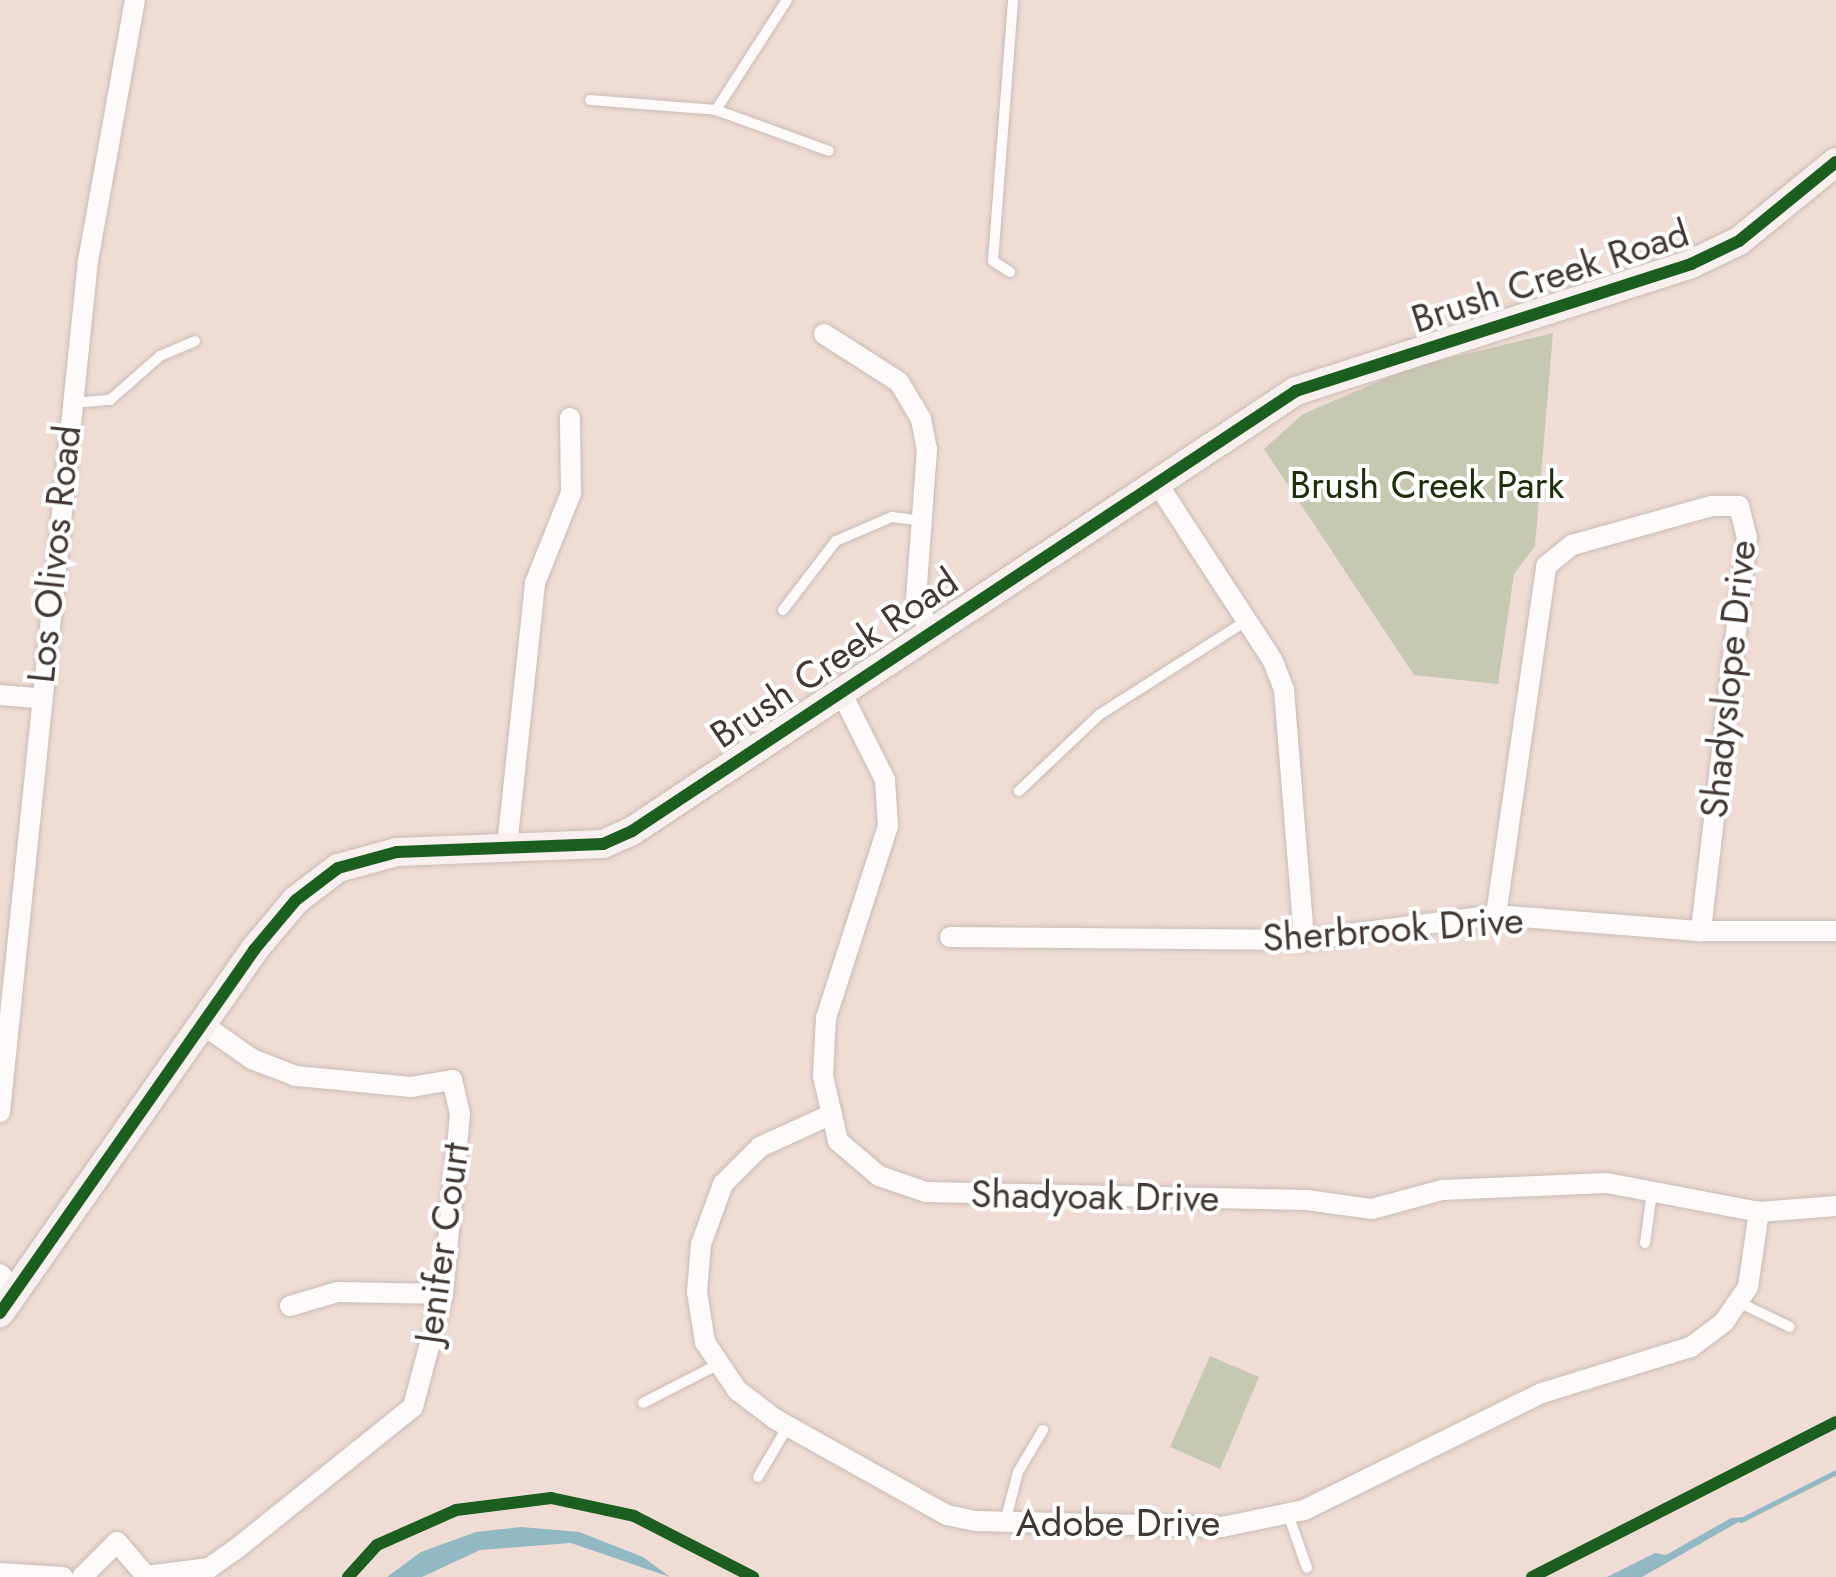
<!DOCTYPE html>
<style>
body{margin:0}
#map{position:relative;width:1836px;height:1577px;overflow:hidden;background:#efdcd4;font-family:Jost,sans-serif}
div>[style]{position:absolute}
.green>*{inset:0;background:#c7c8b2}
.water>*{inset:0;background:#91b8c3}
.stream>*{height:5px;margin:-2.5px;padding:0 2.5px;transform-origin:2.5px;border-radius:2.5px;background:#91b8c3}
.roads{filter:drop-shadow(0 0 2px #c9bbb4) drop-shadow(0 0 2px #c9bbb4)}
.lane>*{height:10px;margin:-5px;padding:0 5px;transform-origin:5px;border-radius:5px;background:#fdfaf9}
.street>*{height:20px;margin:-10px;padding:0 10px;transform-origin:10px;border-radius:10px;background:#fdfaf9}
.secondary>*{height:28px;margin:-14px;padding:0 14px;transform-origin:14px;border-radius:14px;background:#f7f0ee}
.cycleway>*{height:12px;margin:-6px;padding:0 6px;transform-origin:6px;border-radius:6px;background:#1b5e20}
span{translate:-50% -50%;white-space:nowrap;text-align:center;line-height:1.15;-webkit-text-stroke:8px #fff;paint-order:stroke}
.street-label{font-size:38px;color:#453832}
.park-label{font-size:38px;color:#202f0b}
</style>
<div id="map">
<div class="green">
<div style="clip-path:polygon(1553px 333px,1535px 546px,1514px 574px,1498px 684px,1414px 675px,1264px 449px,1303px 414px,1412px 367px)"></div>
<div style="clip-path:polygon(1210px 1356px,1259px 1377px,1220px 1469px,1170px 1447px)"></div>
</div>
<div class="water">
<div style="clip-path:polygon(1747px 1517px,1642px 1577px,1607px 1577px,1655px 1553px,1666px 1555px,1731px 1518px)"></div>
<div style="clip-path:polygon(521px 1527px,579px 1532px,643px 1557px,670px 1577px,571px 1543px,480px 1550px,422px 1577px,387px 1577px,421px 1552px,476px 1532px)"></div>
</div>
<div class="stream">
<div style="left:1741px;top:1520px;width:106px;rotate:-26.8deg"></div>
</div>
<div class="roads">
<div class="lane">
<div style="left:590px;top:100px;width:126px;rotate:4.5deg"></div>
<div style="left:716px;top:110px;width:120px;rotate:19.9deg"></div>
<div style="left:716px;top:110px;width:131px;rotate:-57.2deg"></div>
<div style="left:1010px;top:272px;width:20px;rotate:-147deg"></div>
<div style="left:993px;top:261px;width:262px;rotate:-85.6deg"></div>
<div style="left:72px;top:403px;width:38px;rotate:-5deg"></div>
<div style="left:110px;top:400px;width:67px;rotate:-41.3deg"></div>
<div style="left:160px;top:356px;width:38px;rotate:-23deg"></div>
<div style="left:783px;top:610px;width:87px;rotate:-52.5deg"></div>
<div style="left:836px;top:541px;width:61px;rotate:-23.2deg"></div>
<div style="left:892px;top:517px;width:26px;rotate:7deg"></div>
<div style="left:1019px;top:791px;width:110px;rotate:-43.5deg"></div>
<div style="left:1099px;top:715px;width:174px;rotate:-32.6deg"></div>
<div style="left:1645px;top:1243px;width:51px;rotate:-82.2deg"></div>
<div style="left:1740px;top:1303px;width:55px;rotate:25.6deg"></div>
<div style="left:643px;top:1403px;width:83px;rotate:-27.2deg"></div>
<div style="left:758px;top:1477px;width:59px;rotate:-59.5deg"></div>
<div style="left:1288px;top:1514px;width:57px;rotate:70.6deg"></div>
<div style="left:1005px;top:1522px;width:52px;rotate:-75.4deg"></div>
<div style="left:1018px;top:1472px;width:49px;rotate:-59.2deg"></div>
</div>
<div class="street">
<div style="left:824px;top:334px;width:89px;rotate:32.6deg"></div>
<div style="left:899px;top:382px;width:43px;rotate:59.3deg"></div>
<div style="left:921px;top:419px;width:31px;rotate:79deg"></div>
<div style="left:927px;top:449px;width:150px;rotate:94.2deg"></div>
<div style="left:916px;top:599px;width:34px;rotate:67deg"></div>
<div style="left:1157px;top:483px;width:212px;rotate:56.9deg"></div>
<div style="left:1273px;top:661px;width:31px;rotate:69deg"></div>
<div style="left:1284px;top:690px;width:251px;rotate:85.4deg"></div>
<div style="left:840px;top:690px;width:101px;rotate:63.4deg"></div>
<div style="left:885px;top:780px;width:46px;rotate:86.3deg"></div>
<div style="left:888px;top:826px;width:202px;rotate:107.9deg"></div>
<div style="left:826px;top:1018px;width:58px;rotate:93deg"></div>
<div style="left:823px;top:1076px;width:67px;rotate:77deg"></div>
<div style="left:838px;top:1141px;width:54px;rotate:40.5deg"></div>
<div style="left:879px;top:1176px;width:50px;rotate:18.8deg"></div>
<div style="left:926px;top:1192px;width:381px;rotate:1.2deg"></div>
<div style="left:1307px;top:1200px;width:66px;rotate:7.9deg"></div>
<div style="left:1372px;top:1209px;width:73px;rotate:-15.2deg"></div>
<div style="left:1442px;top:1190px;width:165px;rotate:-2.4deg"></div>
<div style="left:1607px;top:1183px;width:155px;rotate:10.8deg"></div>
<div style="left:1759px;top:1212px;width:77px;rotate:-4.5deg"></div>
<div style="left:0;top:695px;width:38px;rotate:5deg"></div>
<div style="left:507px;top:846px;width:264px;rotate:-83.9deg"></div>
<div style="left:535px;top:583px;width:97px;rotate:-68.2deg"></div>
<div style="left:571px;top:493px;width:75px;rotate:-90.8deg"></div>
<div style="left:1496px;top:915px;width:353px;rotate:-81.8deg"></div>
<div style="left:1546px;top:566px;width:33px;rotate:-39deg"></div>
<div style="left:1572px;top:545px;width:145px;rotate:-15.6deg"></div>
<div style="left:1712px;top:506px;width:27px"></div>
<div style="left:1739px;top:506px;width:33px;rotate:76deg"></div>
<div style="left:1747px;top:538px;width:396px;rotate:96.7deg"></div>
<div style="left:950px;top:937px;width:354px;rotate:0.5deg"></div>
<div style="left:1304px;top:940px;width:194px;rotate:-7.4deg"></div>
<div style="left:1496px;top:915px;width:206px;rotate:4.5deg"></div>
<div style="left:1701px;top:931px;width:135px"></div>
<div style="left:0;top:1112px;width:856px;rotate:-84.1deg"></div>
<div style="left:88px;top:261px;width:265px;rotate:-79.8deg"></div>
<div style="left:832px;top:1114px;width:79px;rotate:155.4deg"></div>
<div style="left:760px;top:1147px;width:52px;rotate:135deg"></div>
<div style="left:723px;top:1184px;width:64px;rotate:110.1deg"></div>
<div style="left:701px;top:1244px;width:48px;rotate:94.8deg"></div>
<div style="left:697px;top:1292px;width:51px;rotate:80.9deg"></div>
<div style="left:705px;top:1342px;width:58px;rotate:56.3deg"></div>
<div style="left:737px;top:1390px;width:48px;rotate:37.3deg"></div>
<div style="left:775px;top:1419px;width:197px;rotate:29.2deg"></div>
<div style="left:947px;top:1515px;width:30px;rotate:12deg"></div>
<div style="left:976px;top:1521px;width:246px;rotate:1.4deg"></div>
<div style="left:1222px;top:1527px;width:84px;rotate:-11.7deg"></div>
<div style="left:1304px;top:1510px;width:265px;rotate:-26.2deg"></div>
<div style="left:1542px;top:1393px;width:156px;rotate:-17.2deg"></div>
<div style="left:1691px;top:1347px;width:41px;rotate:-37.1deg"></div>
<div style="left:1724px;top:1322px;width:42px;rotate:-55.6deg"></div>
<div style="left:1748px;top:1287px;width:76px;rotate:-81.7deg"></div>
<div style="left:0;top:1274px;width:20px;rotate:49deg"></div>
<div style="left:290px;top:1306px;width:50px;rotate:-16.3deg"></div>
<div style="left:338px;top:1292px;width:105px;rotate:1.1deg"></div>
<div style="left:0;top:1573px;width:63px;rotate:3.6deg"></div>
<div style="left:82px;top:1577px;width:49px;rotate:-45deg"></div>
<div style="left:117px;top:1542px;width:45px;rotate:49.5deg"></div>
<div style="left:146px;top:1576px;width:64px;rotate:-7.2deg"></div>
<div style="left:209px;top:1568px;width:32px;rotate:-35deg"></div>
<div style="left:235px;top:1550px;width:228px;rotate:-38.8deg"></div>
<div style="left:413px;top:1407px;width:117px;rotate:-75.1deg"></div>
<div style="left:443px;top:1294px;width:181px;rotate:-84.6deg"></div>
<div style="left:460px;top:1114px;width:35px;rotate:-103deg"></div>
<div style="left:452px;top:1080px;width:42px;rotate:170.3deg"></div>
<div style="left:411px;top:1087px;width:116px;rotate:-174.5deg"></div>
<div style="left:296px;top:1076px;width:47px;rotate:-158.9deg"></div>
<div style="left:252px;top:1059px;width:61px;rotate:-145deg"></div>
</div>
<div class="secondary">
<div style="left:0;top:1313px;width:443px;rotate:-55deg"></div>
<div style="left:254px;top:950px;width:65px;rotate:-50deg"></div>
<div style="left:296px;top:900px;width:53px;rotate:-37.3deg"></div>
<div style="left:338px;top:868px;width:61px;rotate:-15.2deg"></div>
<div style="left:397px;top:852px;width:206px;rotate:-2.2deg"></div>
<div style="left:603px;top:844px;width:32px;rotate:-24deg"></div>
<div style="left:632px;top:831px;width:797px;rotate:-33.53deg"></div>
<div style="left:1296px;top:391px;width:415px;rotate:-17.8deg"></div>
<div style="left:1691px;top:264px;width:53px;rotate:-25.6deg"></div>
<div style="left:1739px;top:241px;width:125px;rotate:-39.2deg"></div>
</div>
</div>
<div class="cycleway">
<div style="left:0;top:1313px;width:443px;rotate:-55deg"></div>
<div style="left:254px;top:950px;width:65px;rotate:-50deg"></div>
<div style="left:296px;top:900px;width:53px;rotate:-37.3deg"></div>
<div style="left:338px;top:868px;width:61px;rotate:-15.2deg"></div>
<div style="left:397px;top:852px;width:206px;rotate:-2.2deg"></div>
<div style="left:603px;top:844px;width:32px;rotate:-24deg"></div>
<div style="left:632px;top:831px;width:797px;rotate:-33.53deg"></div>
<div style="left:1296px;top:391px;width:415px;rotate:-17.8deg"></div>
<div style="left:1691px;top:264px;width:53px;rotate:-25.6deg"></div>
<div style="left:1739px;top:241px;width:125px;rotate:-39.2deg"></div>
<div style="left:348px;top:1577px;width:43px;rotate:-47.8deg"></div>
<div style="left:377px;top:1545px;width:86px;rotate:-23.9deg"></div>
<div style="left:456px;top:1510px;width:96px;rotate:-7.2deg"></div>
<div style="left:551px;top:1498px;width:85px;rotate:12.2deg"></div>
<div style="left:634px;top:1516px;width:134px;rotate:27.1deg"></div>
<div style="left:1532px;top:1577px;width:341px;rotate:-27deg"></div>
</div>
<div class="street-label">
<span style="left:1550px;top:276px;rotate:-18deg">Brush Creek Road</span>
<span style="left:54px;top:554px;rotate:-84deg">Los Olivos Road</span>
<span style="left:834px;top:658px;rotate:-34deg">Brush Creek Road</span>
<span style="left:1728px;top:679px;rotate:-84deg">Shadyslope Drive</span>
<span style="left:1393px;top:929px;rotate:-4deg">Sherbrook Drive</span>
<span style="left:1095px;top:1196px;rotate:1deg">Shadyoak Drive</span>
<span style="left:442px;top:1243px;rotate:-82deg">Jenifer Court</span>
<span style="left:1118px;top:1523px">Adobe Drive</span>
</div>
<div class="park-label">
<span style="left:1427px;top:485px">Brush Creek Park</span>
</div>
</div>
